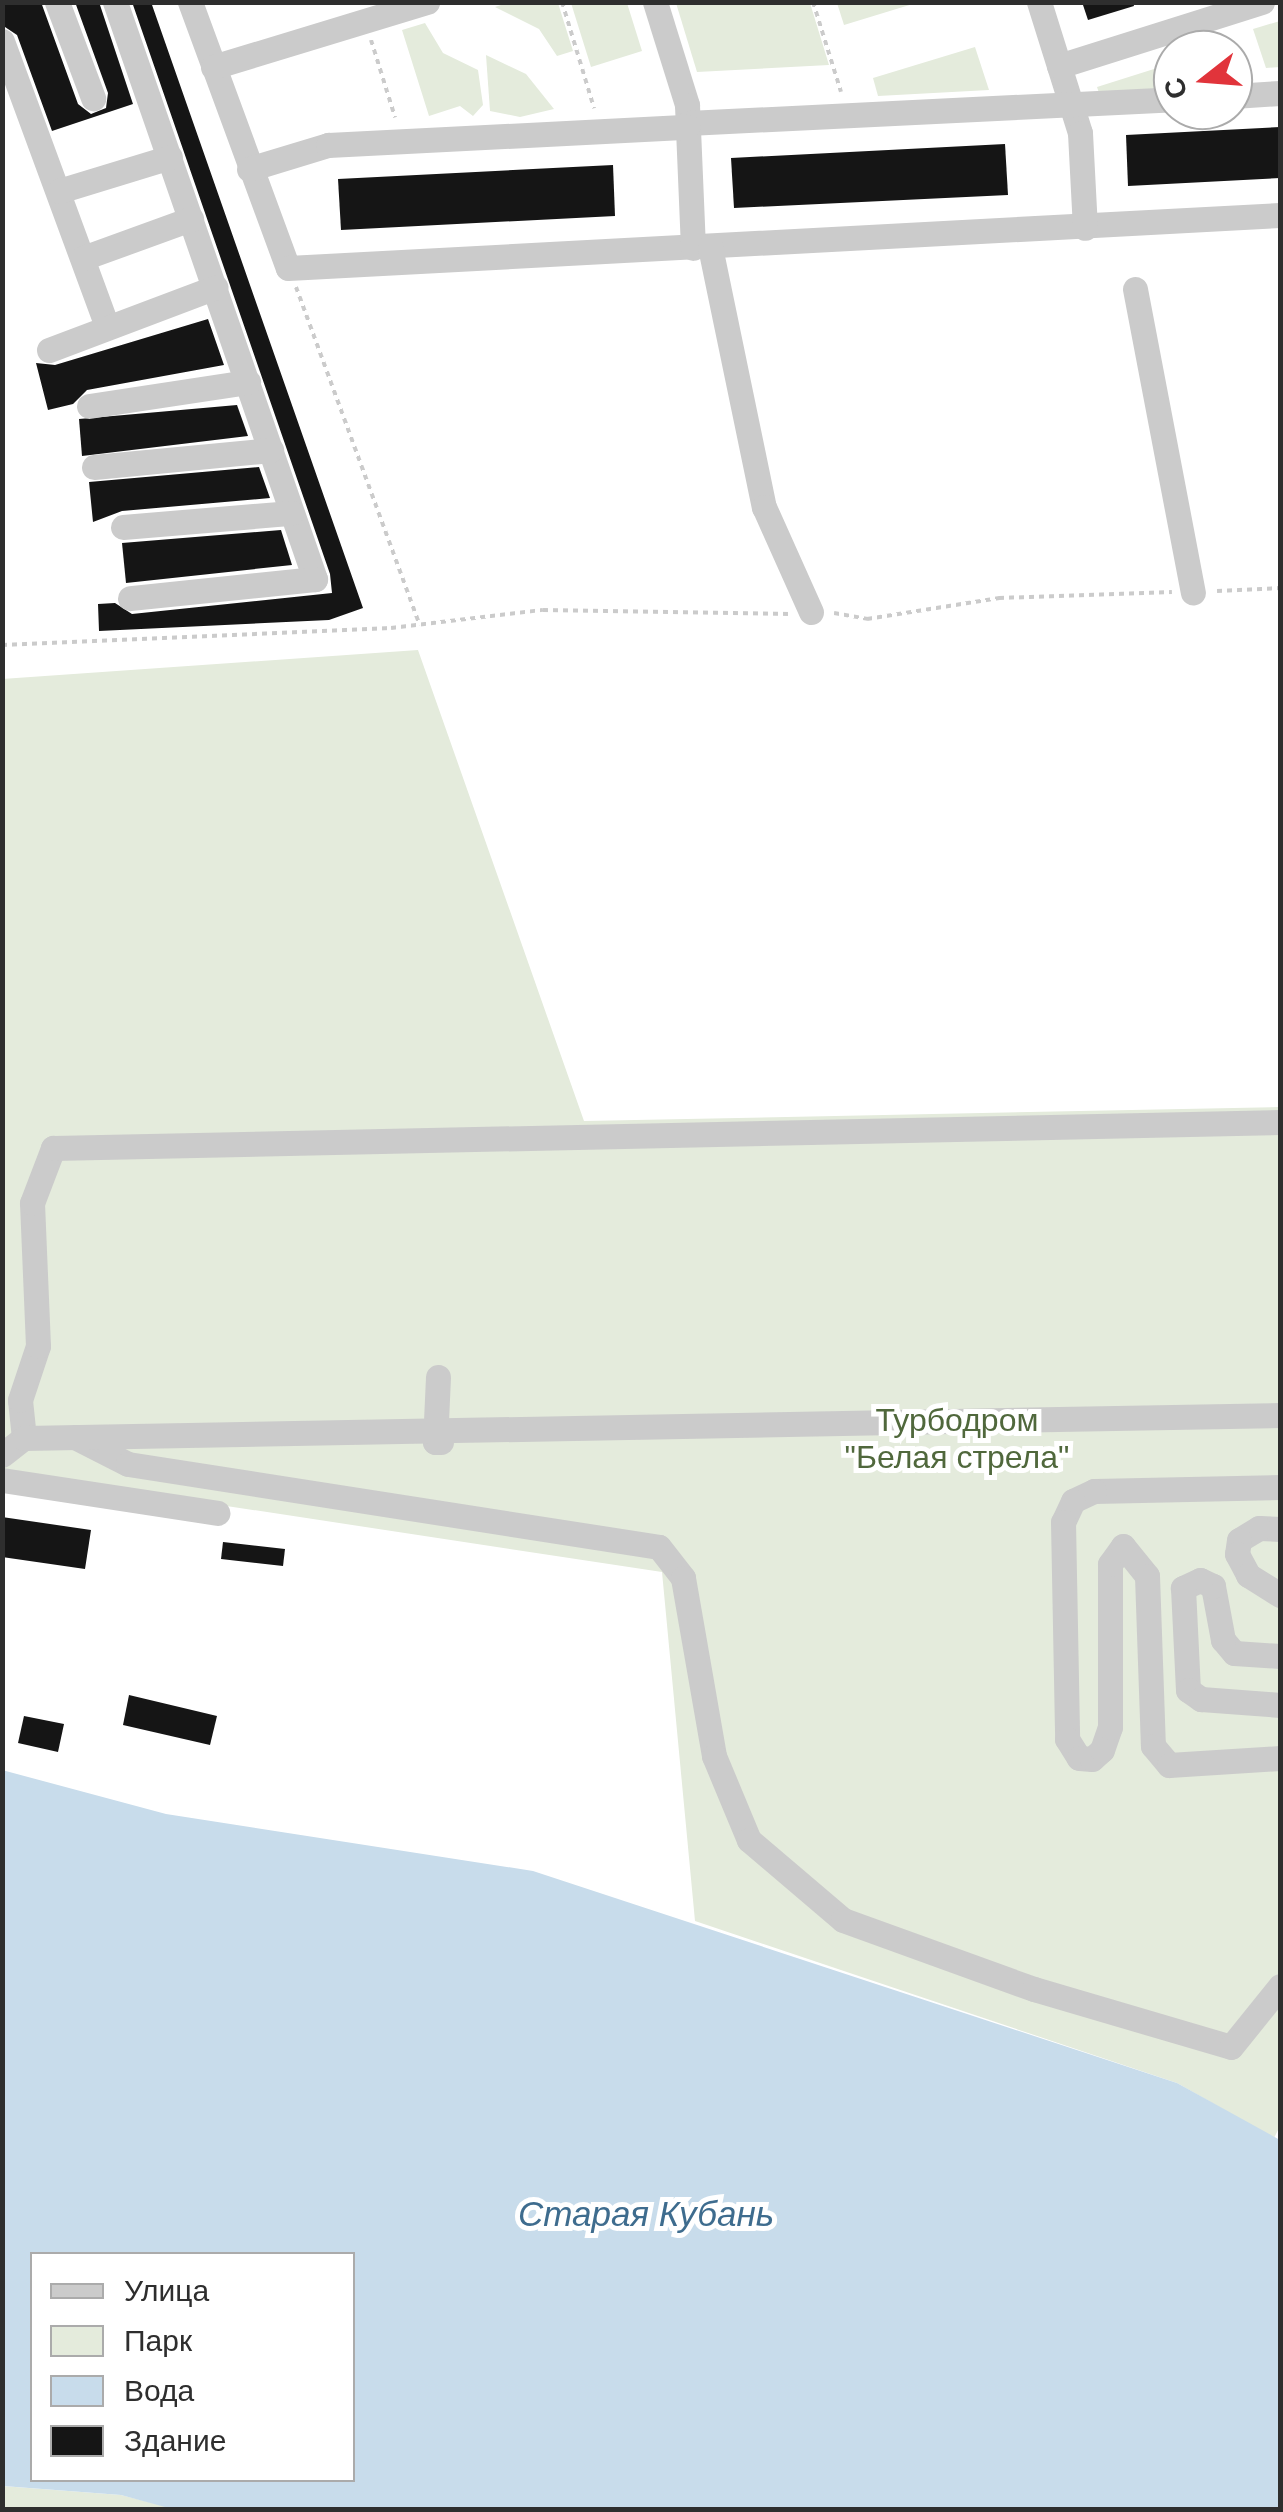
<!DOCTYPE html>
<meta charset="utf-8">
<style>
body{margin:0}
#map{position:relative;width:1283px;height:2512px;overflow:hidden;background:#fff;font-family:Helvetica,sans-serif}
div>[style]{position:absolute}
.green>*{inset:0;background:#e4ebdc}
.water>*{inset:0;background:#c8dceb}
.building>*{inset:0;background:#151515}
.path>*{height:4px;margin-top:-2px;transform-origin:0;background:repeating-linear-gradient(90deg,#cbcbcb 0 5px,transparent 0 10px)}
.minor>*{height:25px;margin:-12.5px;padding:0 12.5px;transform-origin:12.5px;border-radius:12.5px;background:#cbcbcb}
span{translate:-50% -50%;white-space:nowrap;text-align:center;line-height:1.15;-webkit-text-stroke:10px #fff;paint-order:stroke}
.park-label{font-size:32px;color:#50683c}
.water-label{font-size:35px;color:#3e6c8e;font-style:italic}
.frame{position:absolute;inset:0;border:5px solid #2e2e2e;pointer-events:none}
.legend{position:absolute;left:30px;top:2252px;width:325px;height:230px;box-sizing:border-box;background:#fff;border:2px solid #ababab;margin:0;padding:12px 18px;list-style:none;font-size:30px;color:#2e2e2e}
.legend li{display:flex;align-items:center;gap:20px;height:50px}
.legend b{width:50px;border:2px solid #ababab}
.north{position:absolute;left:1153px;top:30px;width:100px;height:100px;box-sizing:border-box;background:#fff;border:2px solid #ababab;border-radius:50%;rotate:253deg;font-size:28px;font-weight:700;line-height:40px;text-align:center;color:#2e2e2e}
.north::after{content:'';display:block;margin:auto;width:35px;height:45px;background:#e1343b;clip-path:polygon(50% 0,100% 100%,50% 72%,0 100%)}
</style>
<div id="map">
<div class="green">
<div style="clip-path:polygon(507px 3px,558px 3px,573px 51px,557px 56px,539px 29px,495px 7px)"></div>
<div style="clip-path:polygon(571px 3px,627px 3px,642px 51px,591px 67px)"></div>
<div style="clip-path:polygon(676px 3px,810px 3px,829px 65px,697px 72px)"></div>
<div style="clip-path:polygon(837px 3px,837px 2px,916px 3px,844px 25px)"></div>
<div style="clip-path:polygon(1280px 21px,1280px 67px,1266px 68px,1253px 29px)"></div>
<div style="clip-path:polygon(425px 23px,443px 53px,478px 70px,483px 105px,473px 116px,460px 106px,429px 116px,402px 30px)"></div>
<div style="clip-path:polygon(975px 47px,989px 90px,878px 96px,873px 78px)"></div>
<div style="clip-path:polygon(486px 55px,526px 74px,554px 109px,520px 117px,490px 111px)"></div>
<div style="clip-path:polygon(1173px 63px,1173px 89px,1099px 93px,1097px 87px)"></div>
<div style="clip-path:polygon(418px 650px,584px 1121px,1280px 1107px,1280px 2126px,1274px 2138px,1177px 2083px,695px 1921px,662px 1572px,3px 1472px,2px 679px)"></div>
<div style="clip-path:polygon(2px 2486px,121px 2495px,176px 2509px,3px 2509px)"></div>
</div>
<div class="water">
<div style="clip-path:polygon(evenodd,2px 1770px,166px 1814px,533px 1871px,1177px 2083px,1280px 2140px,1280px 2509px,176px 2510px,121px 2495px,3px 2486px,2px 1770px,32px 2254px,352px 2254px,352px 2480px,32px 2480px,32px 2254px)"></div>
</div>
<div class="building">
<div style="clip-path:polygon(2px 2px,41px 2px,78px 104px,91px 114px,106px 108px,108px 93px,75px 2px,99px 2px,133px 104px,52px 131px,17px 35px,2px 25px)"></div>
<div style="clip-path:polygon(132px 2px,151px 2px,363px 608px,329px 620px,99px 631px,98px 604px,115px 603px,132px 614px,332px 593px,330px 574px)"></div>
<div style="clip-path:polygon(1082px 2px,1133px 2px,1134px 6px,1088px 20px)"></div>
<div style="clip-path:polygon(1280px 127px,1280px 178px,1128px 186px,1126px 135px)"></div>
<div style="clip-path:polygon(1005px 144px,1008px 195px,734px 208px,731px 158px)"></div>
<div style="clip-path:polygon(613px 165px,615px 216px,341px 230px,338px 179px)"></div>
<div style="clip-path:polygon(208px 319px,224px 365px,87px 390px,73px 404px,48px 410px,36px 363px,55px 365px)"></div>
<div style="clip-path:polygon(237px 405px,248px 436px,82px 456px,79px 419px)"></div>
<div style="clip-path:polygon(259px 467px,270px 498px,122px 511px,93px 522px,89px 482px)"></div>
<div style="clip-path:polygon(281px 530px,292px 565px,126px 583px,122px 543px)"></div>
<div style="clip-path:polygon(2px 1517px,91px 1530px,85px 1569px,2px 1557px)"></div>
<div style="clip-path:polygon(223px 1542px,285px 1549px,283px 1566px,221px 1559px)"></div>
<div style="clip-path:polygon(129px 1695px,217px 1716px,210px 1745px,123px 1725px)"></div>
<div style="clip-path:polygon(24px 1716px,64px 1724px,58px 1752px,18px 1743px)"></div>
</div>
<div class="path">
<div style="left:562px;top:2px;width:111px;rotate:73.2deg"></div>
<div style="left:813px;top:2px;width:94px;rotate:72.7deg"></div>
<div style="left:371px;top:40px;width:81px;rotate:72.7deg"></div>
<div style="left:296px;top:287px;width:360px;rotate:69.9deg"></div>
<div style="left:1217px;top:591px;width:63px;rotate:-2.7deg"></div>
<div style="left:834px;top:613px;width:34px;rotate:10deg"></div>
<div style="left:867px;top:619px;width:134px;rotate:-9deg"></div>
<div style="left:999px;top:598px;width:173px;rotate:-2deg"></div>
<div style="left:2px;top:645px;width:389px;rotate:-2.5deg"></div>
<div style="left:391px;top:628px;width:153px;rotate:-6.8deg"></div>
<div style="left:543px;top:610px;width:247px;rotate:0.9deg"></div>
</div>
<div class="minor">
<div style="left:57px;top:2px;width:103px;rotate:69.4deg"></div>
<div style="left:115px;top:2px;width:611px;rotate:70.88deg"></div>
<div style="left:315px;top:579px;width:186px;rotate:174.1deg"></div>
<div style="left:190px;top:2px;width:283px;rotate:69.8deg"></div>
<div style="left:288px;top:268px;width:993px;rotate:-3.06deg"></div>
<div style="left:655px;top:2px;width:108px;rotate:72.7deg"></div>
<div style="left:687px;top:105px;width:143px;rotate:87.6deg"></div>
<div style="left:1039px;top:2px;width:137px;rotate:72.6deg"></div>
<div style="left:1080px;top:133px;width:95px;rotate:87deg"></div>
<div style="left:2px;top:41px;width:305px;rotate:69.8deg"></div>
<div style="left:1059px;top:66px;width:213px;rotate:-17.5deg"></div>
<div style="left:213px;top:67px;width:224px;rotate:-16.9deg"></div>
<div style="left:1233px;top:96px;width:47px;rotate:-3.7deg"></div>
<div style="left:688px;top:123px;width:486px;rotate:-2.8deg"></div>
<div style="left:249px;top:169px;width:83px;rotate:-16.9deg"></div>
<div style="left:328px;top:145px;width:360px;rotate:-2.9deg"></div>
<div style="left:59px;top:191px;width:116px;rotate:-17deg"></div>
<div style="left:710px;top:247px;width:266px;rotate:78.3deg"></div>
<div style="left:764px;top:507px;width:115px;rotate:65.9deg"></div>
<div style="left:83px;top:258px;width:115px;rotate:-19.9deg"></div>
<div style="left:1135px;top:289px;width:309px;rotate:79.2deg"></div>
<div style="left:49px;top:350px;width:178px;rotate:-20.7deg"></div>
<div style="left:89px;top:406px;width:161px;rotate:-8.6deg"></div>
<div style="left:94px;top:467px;width:178px;rotate:-5.5deg"></div>
<div style="left:123px;top:527px;width:169px;rotate:-4.8deg"></div>
<div style="left:438px;top:1377px;width:65px;rotate:92.6deg"></div>
<div style="left:435px;top:1442px;width:6px"></div>
<div style="left:75px;top:1437px;width:59px;rotate:27deg"></div>
<div style="left:128px;top:1464px;width:537px;rotate:8.88deg"></div>
<div style="left:659px;top:1547px;width:39px;rotate:52deg"></div>
<div style="left:683px;top:1578px;width:181px;rotate:80.1deg"></div>
<div style="left:714px;top:1756px;width:91px;rotate:67.4deg"></div>
<div style="left:749px;top:1840px;width:123px;rotate:40.4deg"></div>
<div style="left:843px;top:1920px;width:203px;rotate:19.9deg"></div>
<div style="left:1034px;top:1989px;width:205px;rotate:16.4deg"></div>
<div style="left:1231px;top:2047px;width:78px;rotate:-51.2deg"></div>
<div style="left:24px;top:1438px;width:38px;rotate:-96deg"></div>
<div style="left:20px;top:1400px;width:57px;rotate:-71.6deg"></div>
<div style="left:38px;top:1346px;width:143px;rotate:-92.4deg"></div>
<div style="left:32px;top:1203px;width:59px;rotate:-69.1deg"></div>
<div style="left:53px;top:1148px;width:1227px;rotate:-1.21deg"></div>
<div style="left:2px;top:1455px;width:28px;rotate:-38deg"></div>
<div style="left:24px;top:1438px;width:1256px;rotate:-1.05deg"></div>
<div style="left:2px;top:1480px;width:218px;rotate:8.7deg"></div>
<div style="left:1280px;top:1487px;width:186px;rotate:178.8deg"></div>
<div style="left:1094px;top:1491px;width:23px;rotate:155deg"></div>
<div style="left:1073px;top:1501px;width:23px;rotate:115deg"></div>
<div style="left:1063px;top:1522px;width:217px;rotate:88.9deg"></div>
<div style="left:1067px;top:1739px;width:22px;rotate:58deg"></div>
<div style="left:1079px;top:1758px;width:13px;rotate:4deg"></div>
<div style="left:1092px;top:1759px;width:13px;rotate:-42deg"></div>
<div style="left:1102px;top:1750px;width:24px;rotate:-71deg"></div>
<div style="left:1110px;top:1727px;width:163px;rotate:-90deg"></div>
<div style="left:1110px;top:1564px;width:22px;rotate:-54deg"></div>
<div style="left:1123px;top:1546px;width:38px;rotate:51deg"></div>
<div style="left:1147px;top:1576px;width:170px;rotate:88deg"></div>
<div style="left:1153px;top:1746px;width:25px;rotate:50deg"></div>
<div style="left:1169px;top:1765px;width:111px;rotate:-3.6deg"></div>
<div style="left:1280px;top:1529px;width:21px;rotate:-177deg"></div>
<div style="left:1259px;top:1528px;width:23px;rotate:149deg"></div>
<div style="left:1239px;top:1540px;width:14px;rotate:98deg"></div>
<div style="left:1237px;top:1554px;width:24px;rotate:62deg"></div>
<div style="left:1248px;top:1575px;width:38px;rotate:32deg"></div>
<div style="left:1280px;top:1656px;width:46px;rotate:-176.3deg"></div>
<div style="left:1234px;top:1653px;width:17px;rotate:-130deg"></div>
<div style="left:1223px;top:1640px;width:55px;rotate:-100.5deg"></div>
<div style="left:1213px;top:1586px;width:14px;rotate:-155deg"></div>
<div style="left:1200px;top:1580px;width:19px;rotate:155deg"></div>
<div style="left:1183px;top:1588px;width:102px;rotate:87.2deg"></div>
<div style="left:1188px;top:1690px;width:16px;rotate:35deg"></div>
<div style="left:1201px;top:1699px;width:79px;rotate:4.3deg"></div>
</div>
<div class="park-label">
<span style="left:957px;top:1439px">Турбодром<br>"Белая стрела"</span>
</div>
<div class="water-label">
<span style="left:646px;top:2214px">Старая Кубань</span>
</div>
<div class="frame"></div>
<ul class="legend">
<li><b style="height:12px;background:#cbcbcb"></b>Улица</li>
<li><b style="height:28px;background:#e4ebdc"></b>Парк</li>
<li><b style="height:28px;background:#c8dceb"></b>Вода</li>
<li><b style="height:28px;background:#151515"></b>Здание</li>
</ul>
<div class="north">С</div>
</div>
